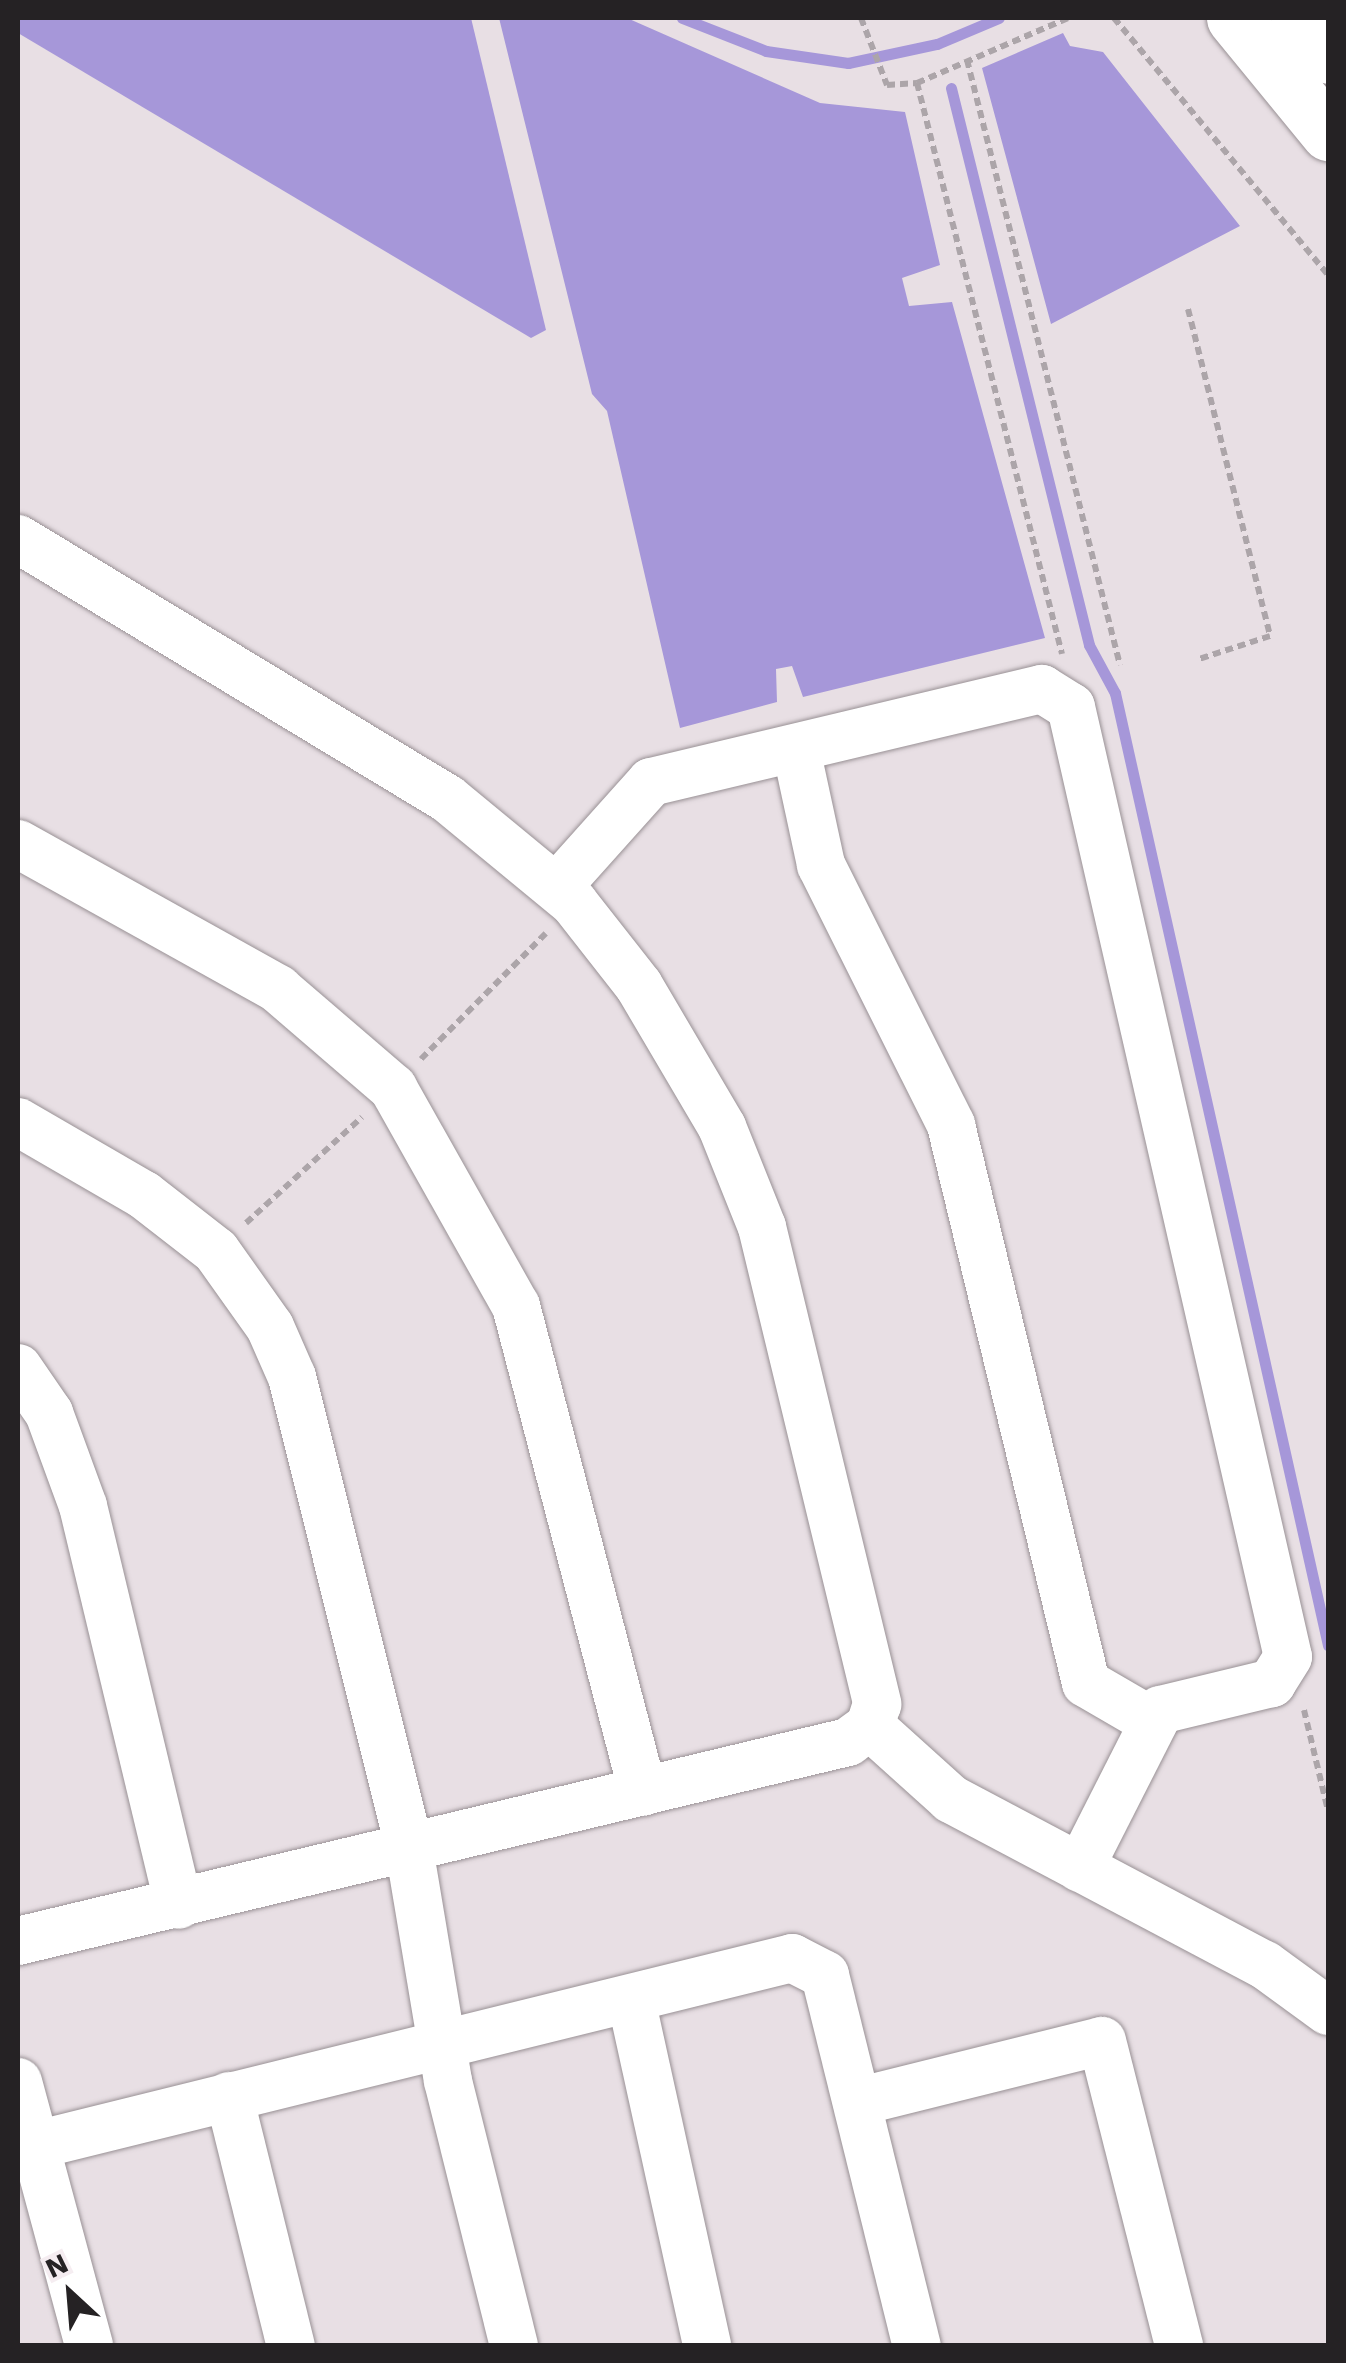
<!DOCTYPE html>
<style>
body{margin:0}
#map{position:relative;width:1346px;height:2363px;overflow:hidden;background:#e8dfe4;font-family:"Work Sans",sans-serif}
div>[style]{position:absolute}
.water>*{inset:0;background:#a697d9}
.stream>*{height:11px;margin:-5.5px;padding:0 5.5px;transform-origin:5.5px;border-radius:5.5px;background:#a697d9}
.path>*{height:6px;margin-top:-3px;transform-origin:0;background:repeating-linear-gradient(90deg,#aca5a9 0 8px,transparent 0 13px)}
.roads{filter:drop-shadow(0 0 2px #999195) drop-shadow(0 0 2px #999195)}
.minor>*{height:48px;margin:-24px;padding:0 24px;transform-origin:24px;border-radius:24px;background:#fff}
.highway>*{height:55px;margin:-27.5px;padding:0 27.5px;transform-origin:27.5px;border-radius:27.5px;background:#fff}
span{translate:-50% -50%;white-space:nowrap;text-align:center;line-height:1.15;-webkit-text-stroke:8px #f5edf1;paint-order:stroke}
.frame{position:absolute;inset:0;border:20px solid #252224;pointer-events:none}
.north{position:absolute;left:20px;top:2243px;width:100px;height:100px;-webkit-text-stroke:8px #f5edf1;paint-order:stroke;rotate:334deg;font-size:28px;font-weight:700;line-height:40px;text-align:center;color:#252224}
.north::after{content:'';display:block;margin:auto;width:35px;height:45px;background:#252224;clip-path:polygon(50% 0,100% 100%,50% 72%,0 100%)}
</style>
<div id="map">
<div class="water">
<div style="clip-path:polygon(18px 18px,471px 18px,546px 330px,531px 338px,18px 33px)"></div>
<div style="clip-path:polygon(499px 18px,627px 18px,820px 103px,905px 112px,940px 265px,902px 278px,909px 306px,952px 302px,1045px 638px,803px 697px,792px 666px,776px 669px,777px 702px,680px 728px,607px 411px,592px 394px)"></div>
<div style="clip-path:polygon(1063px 33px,1070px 46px,1103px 52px,1240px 226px,1051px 324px,982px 68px)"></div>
</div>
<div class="stream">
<div style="left:682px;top:18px;width:90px;rotate:21.4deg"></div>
<div style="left:766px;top:51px;width:83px;rotate:8.3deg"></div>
<div style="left:848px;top:63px;width:91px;rotate:-12.1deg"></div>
<div style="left:937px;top:44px;width:67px;rotate:-22.8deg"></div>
<div style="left:951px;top:88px;width:574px;rotate:76.08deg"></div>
<div style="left:1089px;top:645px;width:55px;rotate:61.6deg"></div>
<div style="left:1115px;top:693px;width:976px;rotate:77.39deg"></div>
</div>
<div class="path">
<div style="left:861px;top:18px;width:72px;rotate:68.8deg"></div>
<div style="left:887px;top:85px;width:30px;rotate:-4deg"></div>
<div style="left:917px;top:83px;width:164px;rotate:-23.3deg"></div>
<div style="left:1114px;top:18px;width:334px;rotate:50.2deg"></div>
<div style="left:967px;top:60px;width:624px;rotate:75.81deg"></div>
<div style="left:917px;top:83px;width:589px;rotate:75.75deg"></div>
<div style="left:1188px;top:309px;width:337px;rotate:75.9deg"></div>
<div style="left:1270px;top:636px;width:75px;rotate:162.1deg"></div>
<div style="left:421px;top:1059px;width:177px;rotate:-45.2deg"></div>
<div style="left:246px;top:1223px;width:157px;rotate:-42.4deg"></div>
<div style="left:1304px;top:1710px;width:104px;rotate:76.6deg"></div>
</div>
<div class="roads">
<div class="minor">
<div style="left:18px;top:539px;width:502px;rotate:31.16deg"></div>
<div style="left:448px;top:799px;width:163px;rotate:39.5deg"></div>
<div style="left:574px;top:903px;width:105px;rotate:51.9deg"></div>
<div style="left:639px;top:986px;width:164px;rotate:59.5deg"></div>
<div style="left:722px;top:1127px;width:108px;rotate:68.2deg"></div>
<div style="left:762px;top:1227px;width:491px;rotate:76.4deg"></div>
<div style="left:877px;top:1704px;width:23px;rotate:108deg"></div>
<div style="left:870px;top:1726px;width:27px;rotate:144deg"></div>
<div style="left:848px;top:1742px;width:854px;rotate:166.52deg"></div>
<div style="left:796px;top:749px;width:119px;rotate:77.8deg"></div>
<div style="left:821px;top:865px;width:291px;rotate:63.4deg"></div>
<div style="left:951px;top:1125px;width:574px;rotate:76.4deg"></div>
<div style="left:1086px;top:1683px;width:78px;rotate:30.2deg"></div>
<div style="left:18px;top:844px;width:298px;rotate:29.1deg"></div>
<div style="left:278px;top:989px;width:152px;rotate:40.7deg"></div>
<div style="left:393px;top:1088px;width:250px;rotate:60.6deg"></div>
<div style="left:516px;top:1306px;width:502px;rotate:75.36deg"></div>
<div style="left:557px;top:887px;width:141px;rotate:-48.2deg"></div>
<div style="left:651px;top:782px;width:402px;rotate:-13.4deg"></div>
<div style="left:1042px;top:689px;width:34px;rotate:32deg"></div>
<div style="left:1071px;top:707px;width:974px;rotate:77.13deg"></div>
<div style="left:1288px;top:1657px;width:31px;rotate:122deg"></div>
<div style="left:1272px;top:1683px;width:115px;rotate:166.4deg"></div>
<div style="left:1160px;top:1710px;width:177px;rotate:116.9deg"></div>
<div style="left:18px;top:1122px;width:146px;rotate:30.1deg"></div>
<div style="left:144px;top:1195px;width:91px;rotate:37.9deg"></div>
<div style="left:216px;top:1251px;width:93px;rotate:54.6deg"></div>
<div style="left:270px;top:1327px;width:55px;rotate:66.3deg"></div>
<div style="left:292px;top:1377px;width:485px;rotate:76deg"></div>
<div style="left:409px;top:1848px;width:236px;rotate:80.5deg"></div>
<div style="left:448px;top:2081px;width:273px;rotate:76deg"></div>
<div style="left:18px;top:1368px;width:55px;rotate:55.4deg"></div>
<div style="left:49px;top:1413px;width:99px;rotate:69.9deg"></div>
<div style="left:83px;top:1506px;width:410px;rotate:76.5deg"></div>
<div style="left:870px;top:1726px;width:109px;rotate:42deg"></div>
<div style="left:951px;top:1799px;width:355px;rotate:27.9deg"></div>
<div style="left:1265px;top:1965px;width:78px;rotate:36.1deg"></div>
<div style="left:631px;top:1999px;width:355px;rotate:77.6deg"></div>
<div style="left:18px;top:2082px;width:273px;rotate:74.9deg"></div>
<div style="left:229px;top:2096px;width:258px;rotate:76.1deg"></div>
<div style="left:857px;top:2102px;width:252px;rotate:-14deg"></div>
<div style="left:1102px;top:2041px;width:315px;rotate:75.8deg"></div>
<div style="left:40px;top:2144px;width:775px;rotate:-13.89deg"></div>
<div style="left:792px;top:1958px;width:37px;rotate:27deg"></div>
<div style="left:825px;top:1975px;width:382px;rotate:76.1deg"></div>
</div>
<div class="highway">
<div style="left:1234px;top:18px;width:149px;rotate:50.7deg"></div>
<div style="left:1298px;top:18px;width:48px;rotate:51.7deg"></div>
</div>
</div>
<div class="frame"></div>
<div class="north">N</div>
</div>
